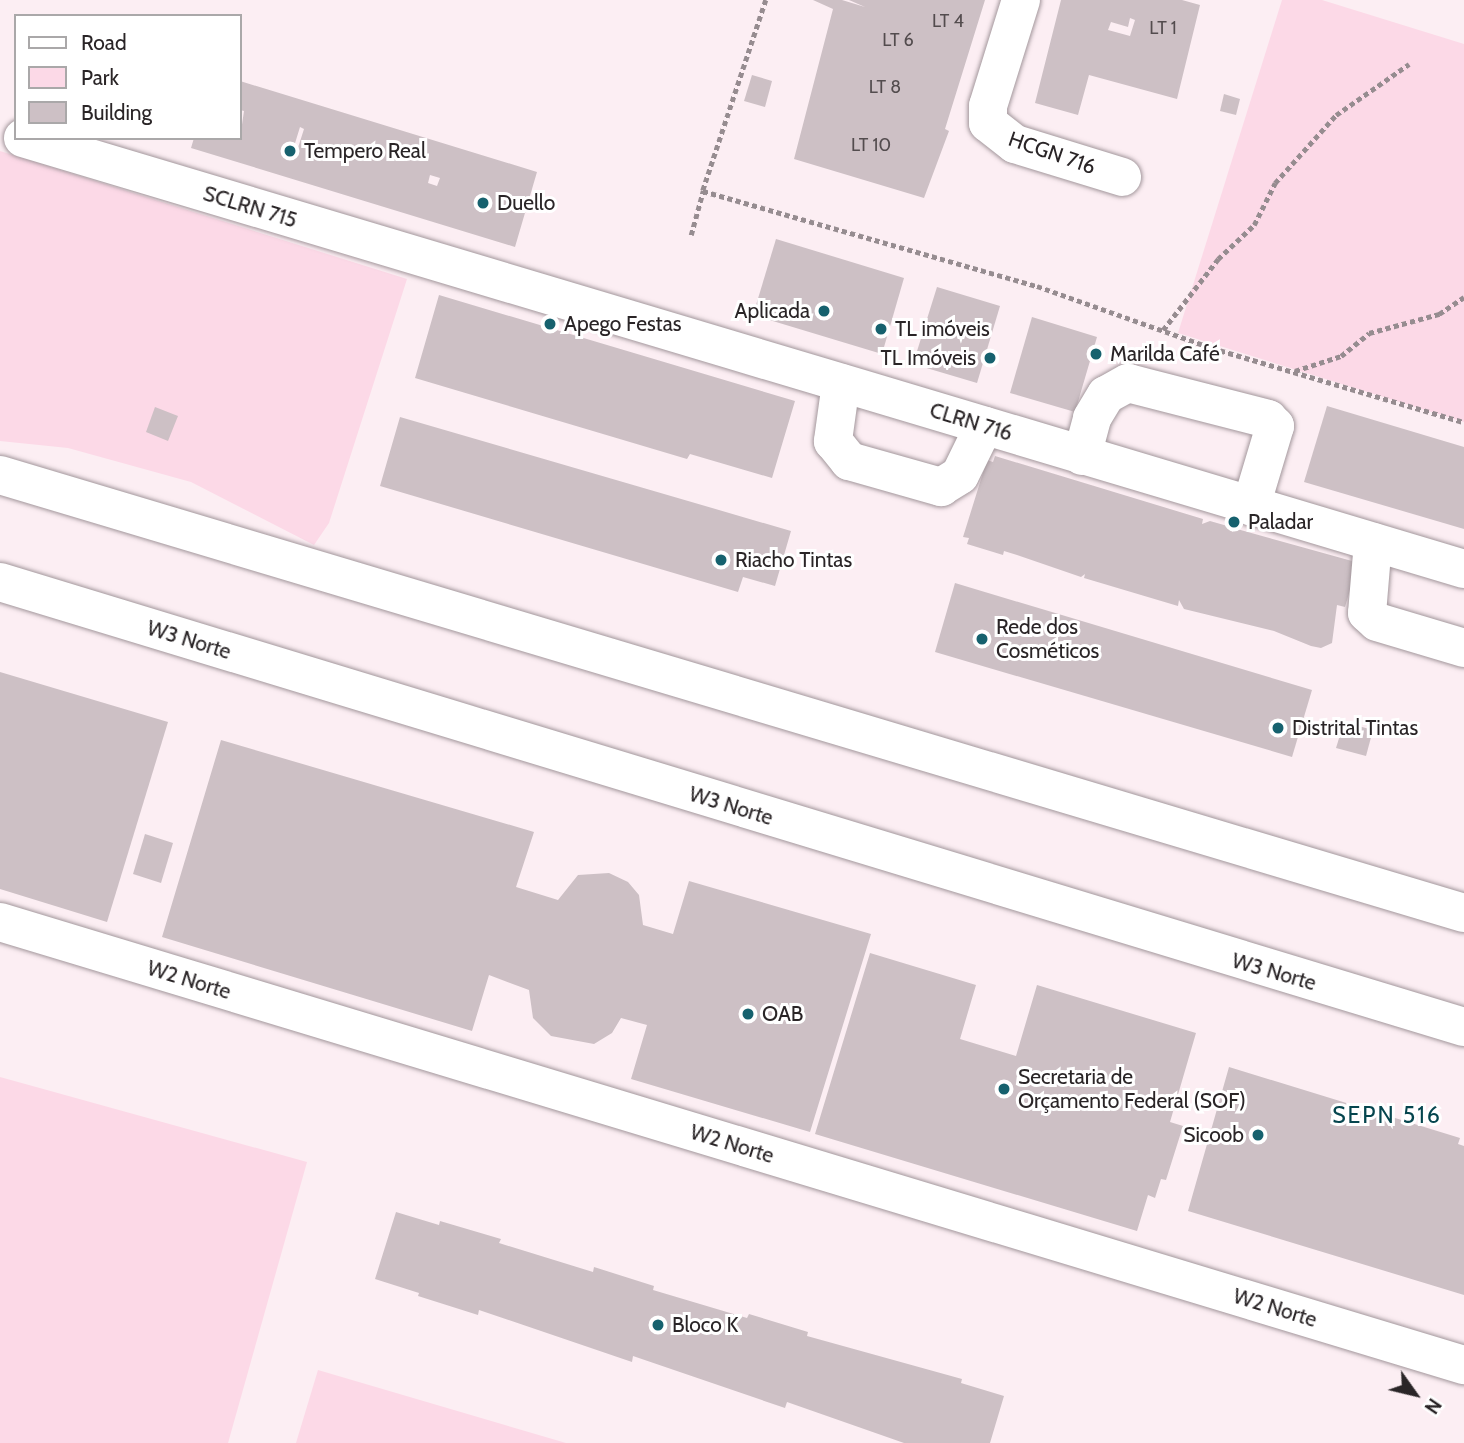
<!DOCTYPE html>
<meta charset="utf-8">
<style>
body{margin:0}
#map{position:relative;width:1464px;height:1443px;overflow:hidden;background:#fceef3;font-family:Cabin,sans-serif}
div>[style]{position:absolute}
.green>*{inset:0;background:#fcd9e7}
.building>*{inset:0;background:#cdc0c5}
.path>*{height:4.5px;margin-top:-2.25px;transform-origin:0;background:repeating-linear-gradient(90deg,#968c90 0 5px,transparent 0 8.5px)}
.roads{filter:drop-shadow(0 0 2px #a3979c) drop-shadow(0 0 2px #a3979c)}
.minor>*{height:38px;margin:-19px;padding:0 19px;transform-origin:19px;border-radius:19px;background:#fff}
.major>*{height:38px;margin:-19px;padding:0 19px;transform-origin:19px;border-radius:19px;background:#fff}
.dots>*{width:19px;height:19px;translate:-50% -50%;box-sizing:border-box;border:4px solid #fff;border-radius:50%}
span{translate:-50% -50%;white-space:nowrap;text-align:center;line-height:1.15;-webkit-text-stroke:6px #fff;paint-order:stroke}
.number-label{font-size:18px;color:#534c4e}
.number-label span{-webkit-text-stroke-width:0}
.poi-label{font-size:21px;color:#2a2527}
.left{translate:0 -50%;text-align:left}
.right{translate:-100% -50%;text-align:right}
.street-label{font-size:21px;color:#2a2527}
.neighbourhood-label{font-size:23px;color:#05454e;letter-spacing:2px}
.legend{position:absolute;left:14px;top:14px;width:228px;height:126px;box-sizing:border-box;background:#fff;border:2px solid #aaa8a9;margin:0;padding:9px 12px;list-style:none;font-size:21px;color:#2a2527}
.legend li{display:flex;align-items:center;gap:14px;height:35px}
.legend b{width:35px;border:2px solid #aaa8a9}
.north{position:absolute;left:1380px;top:1359px;width:70px;height:70px;-webkit-text-stroke:5px #fff;paint-order:stroke;rotate:124deg;font-size:19px;font-weight:700;line-height:28px;text-align:center;color:#2a2527}
.north::after{content:'';display:block;margin:auto;width:24px;height:32px;background:#2a2527;clip-path:polygon(50% 0,100% 100%,50% 72%,0 100%)}
</style>
<div id="map">
<div class="green">
<div style="clip-path:polygon(1282px 0,1322px 0,1464px 44px,1464px 422px,1178px 333px)"></div>
<div style="clip-path:polygon(0 151px,407px 279px,329px 523px,314px 545px,191px 482px,68px 448px,0 441px)"></div>
<div style="clip-path:polygon(0 1077px,307px 1162px,228px 1443px,0 1443px)"></div>
<div style="clip-path:polygon(318px 1370px,566px 1443px,296px 1443px)"></div>
</div>
<div class="building">
<div style="clip-path:polygon(813px 0,842px 0,865px 7px,849px 0,985px 0,945px 129px,949px 131px,924px 198px,794px 159px,833px 9px)"></div>
<div style="clip-path:polygon(evenodd,1061px 0,1182px 0,1200px 5px,1177px 99px,1089px 75px,1078px 115px,1035px 103px,1061px 0,1130px 18px,1135px 20px,1130px 36px,1108px 30px,1111px 22px,1128px 27px,1130px 18px)"></div>
<div style="clip-path:polygon(752px 75px,772px 81px,765px 107px,744px 101px)"></div>
<div style="clip-path:polygon(evenodd,240px 81px,537px 172px,515px 247px,191px 148px,194px 138px,240px 138px,244px 111px,240px 110px,240px 81px,300px 127px,304px 129px,296px 154px,292px 153px,300px 127px,240px 81px,430px 175px,440px 178px,437px 186px,428px 183px,430px 175px)"></div>
<div style="clip-path:polygon(1224px 94px,1240px 99px,1236px 115px,1220px 111px)"></div>
<div style="clip-path:polygon(776px 239px,904px 278px,882px 354px,753px 315px)"></div>
<div style="clip-path:polygon(937px 287px,1000px 306px,977px 383px,913px 364px)"></div>
<div style="clip-path:polygon(439px 295px,795px 401px,772px 478px,690px 454px,687px 459px,415px 378px)"></div>
<div style="clip-path:polygon(1032px 317px,1097px 337px,1075px 412px,1010px 393px)"></div>
<div style="clip-path:polygon(1327px 406px,1464px 447px,1464px 529px,1304px 482px)"></div>
<div style="clip-path:polygon(155px 407px,178px 416px,168px 441px,146px 432px)"></div>
<div style="clip-path:polygon(400px 417px,791px 531px,775px 586px,743px 577px,738px 592px,380px 486px)"></div>
<div style="clip-path:polygon(995px 456px,1203px 519px,1202px 524px,1210px 521px,1231px 527px,1232px 532px,1237px 529px,1352px 561px,1356px 570px,1345px 607px,1337px 605px,1332px 643px,1321px 648px,1311px 646px,1274px 631px,1184px 609px,1179px 600px,1178px 606px,1084px 578px,1085px 574px,1081px 577px,1017px 555px,1004px 551px,1003px 555px,967px 544px,969px 538px,963px 537px,987px 460px,993px 462px)"></div>
<div style="clip-path:polygon(955px 583px,1312px 690px,1292px 757px,935px 652px)"></div>
<div style="clip-path:polygon(0 672px,168px 722px,107px 922px,0 889px)"></div>
<div style="clip-path:polygon(1344px 722px,1373px 730px,1366px 756px,1336px 748px)"></div>
<div style="clip-path:polygon(221px 740px,534px 832px,516px 887px,558px 900px,578px 875px,609px 873px,628px 882px,639px 895px,643px 925px,673px 934px,689px 881px,871px 934px,810px 1132px,631px 1079px,647px 1025px,621px 1018px,612px 1033px,594px 1044px,551px 1036px,533px 1018px,529px 990px,489px 975px,472px 1031px,162px 937px)"></div>
<div style="clip-path:polygon(145px 834px,173px 843px,161px 883px,133px 874px)"></div>
<div style="clip-path:polygon(870px 953px,976px 985px,960px 1039px,1016px 1056px,1037px 985px,1196px 1033px,1170px 1122px,1183px 1126px,1166px 1180px,1161px 1179px,1155px 1198px,1148px 1195px,1137px 1231px,815px 1134px)"></div>
<div style="clip-path:polygon(1229px 1067px,1460px 1138px,1458px 1144px,1464px 1146px,1464px 1295px,1188px 1211px)"></div>
<div style="clip-path:polygon(396px 1212px,439px 1225px,440px 1221px,501px 1239px,499px 1243px,593px 1272px,594px 1267px,654px 1286px,653px 1290px,747px 1318px,749px 1314px,808px 1332px,807px 1336px,962px 1379px,961px 1383px,1004px 1396px,990px 1443px,904px 1443px,787px 1402px,785px 1408px,633px 1356px,632px 1362px,479px 1310px,478px 1315px,418px 1296px,419px 1293px,375px 1279px)"></div>
</div>
<div class="path">
<div style="left:766px;top:0;width:201px;rotate:108.3deg"></div>
<div style="left:703px;top:191px;width:347px;rotate:15.9deg"></div>
<div style="left:1037px;top:286px;width:186px;rotate:19.5deg"></div>
<div style="left:1212px;top:348px;width:263px;rotate:16.4deg"></div>
<div style="left:691px;top:235px;width:46px;rotate:-74.7deg"></div>
<div style="left:1163px;top:330px;width:90px;rotate:-52.2deg"></div>
<div style="left:1218px;top:259px;width:50px;rotate:-43.4deg"></div>
<div style="left:1254px;top:225px;width:47px;rotate:-63.4deg"></div>
<div style="left:1275px;top:183px;width:91px;rotate:-48.1deg"></div>
<div style="left:1336px;top:115px;width:89px;rotate:-34.9deg"></div>
<div style="left:1295px;top:371px;width:48px;rotate:-18.1deg"></div>
<div style="left:1341px;top:356px;width:36px;rotate:-39deg"></div>
<div style="left:1369px;top:333px;width:73px;rotate:-15.2deg"></div>
<div style="left:1439px;top:314px;width:30px;rotate:-34deg"></div>
</div>
<div class="roads">
<div class="minor">
<div style="left:1021px;top:0;width:111px;rotate:107.3deg"></div>
<div style="left:988px;top:106px;width:17px;rotate:90deg"></div>
<div style="left:988px;top:123px;width:34px;rotate:38deg"></div>
<div style="left:1015px;top:144px;width:112px;rotate:17.1deg"></div>
<div style="left:23px;top:138px;width:1504px;rotate:16.65deg"></div>
<div style="left:841px;top:383px;width:59px;rotate:97.9deg"></div>
<div style="left:833px;top:441px;width:26px;rotate:51deg"></div>
<div style="left:849px;top:461px;width:96px;rotate:15.8deg"></div>
<div style="left:941px;top:487px;width:22px;rotate:-32deg"></div>
<div style="left:960px;top:475px;width:55px;rotate:-63.9deg"></div>
<div style="left:1082px;top:456px;width:39px;rotate:-75deg"></div>
<div style="left:1092px;top:418px;width:27px;rotate:-59deg"></div>
<div style="left:1106px;top:395px;width:25px;rotate:-29deg"></div>
<div style="left:1128px;top:383px;width:145px;rotate:14.4deg"></div>
<div style="left:1268px;top:419px;width:10px;rotate:45deg"></div>
<div style="left:1275px;top:426px;width:84px;rotate:106.7deg"></div>
<div style="left:1373px;top:542px;width:71px;rotate:94.8deg"></div>
<div style="left:1367px;top:613px;width:13px;rotate:42deg"></div>
<div style="left:1377px;top:622px;width:91px;rotate:16.6deg"></div>
<div style="left:0;top:922px;width:1530px;rotate:16.84deg"></div>
</div>
<div class="major">
<div style="left:0;top:475px;width:1528px;rotate:16.66deg"></div>
<div style="left:0;top:582px;width:1530px;rotate:16.91deg"></div>
</div>
</div>
<div class="dots">
<div style="left:290px;top:151px;background:#16616e"></div>
<div style="left:483px;top:203px;background:#16616e"></div>
<div style="left:824px;top:311px;background:#16616e"></div>
<div style="left:550px;top:324px;background:#16616e"></div>
<div style="left:881px;top:329px;background:#16616e"></div>
<div style="left:1096px;top:354px;background:#16616e"></div>
<div style="left:990px;top:358px;background:#16616e"></div>
<div style="left:1234px;top:522px;background:#16616e"></div>
<div style="left:721px;top:560px;background:#16616e"></div>
<div style="left:982px;top:639px;background:#16616e"></div>
<div style="left:1278px;top:728px;background:#16616e"></div>
<div style="left:748px;top:1014px;background:#16616e"></div>
<div style="left:1004px;top:1089px;background:#16616e"></div>
<div style="left:1258px;top:1135px;background:#16616e"></div>
<div style="left:658px;top:1325px;background:#16616e"></div>
</div>
<div class="number-label">
<span style="left:948px;top:21px">LT 4</span>
<span style="left:1163px;top:28px">LT 1</span>
<span style="left:898px;top:40px">LT 6</span>
<span style="left:885px;top:87px">LT 8</span>
<span style="left:871px;top:145px">LT 10</span>
</div>
<div class="poi-label">
<span class="left" style="left:304px;top:151px">Tempero Real</span>
<span class="left" style="left:497px;top:203px">Duello</span>
<span class="right" style="left:810px;top:311px">Aplicada</span>
<span class="left" style="left:564px;top:324px">Apego Festas</span>
<span class="left" style="left:895px;top:329px">TL imóveis</span>
<span class="left" style="left:1110px;top:354px">Marilda Café</span>
<span class="right" style="left:976px;top:358px">TL Imóveis</span>
<span class="left" style="left:1248px;top:522px">Paladar</span>
<span class="left" style="left:735px;top:560px">Riacho Tintas</span>
<span class="left" style="left:996px;top:639px">Rede dos<br>Cosméticos</span>
<span class="left" style="left:1292px;top:728px">Distrital Tintas</span>
<span class="left" style="left:762px;top:1014px">OAB</span>
<span class="left" style="left:1018px;top:1089px">Secretaria de<br>Orçamento Federal (SOF)</span>
<span class="right" style="left:1244px;top:1135px">Sicoob</span>
<span class="left" style="left:672px;top:1325px">Bloco K</span>
</div>
<div class="street-label">
<span style="left:1052px;top:153px;rotate:19deg">HCGN 716</span>
<span style="left:250px;top:207px;rotate:17deg">SCLRN 715</span>
<span style="left:971px;top:422px;rotate:17deg">CLRN 716</span>
<span style="left:189px;top:640px;rotate:17deg">W3 Norte</span>
<span style="left:731px;top:806px;rotate:17deg">W3 Norte</span>
<span style="left:1274px;top:972px;rotate:16deg">W3 Norte</span>
<span style="left:189px;top:980px;rotate:17deg">W2 Norte</span>
<span style="left:732px;top:1144px;rotate:17deg">W2 Norte</span>
<span style="left:1275px;top:1308px;rotate:17deg">W2 Norte</span>
</div>
<div class="neighbourhood-label">
<span style="left:1387px;top:1115px">SEPN 516</span>
</div>
<ul class="legend">
<li><b style="height:9px;background:#fff"></b>Road</li>
<li><b style="height:19px;background:#fcd9e7"></b>Park</li>
<li><b style="height:19px;background:#cdc0c5"></b>Building</li>
</ul>
<div class="north">N</div>
</div>
